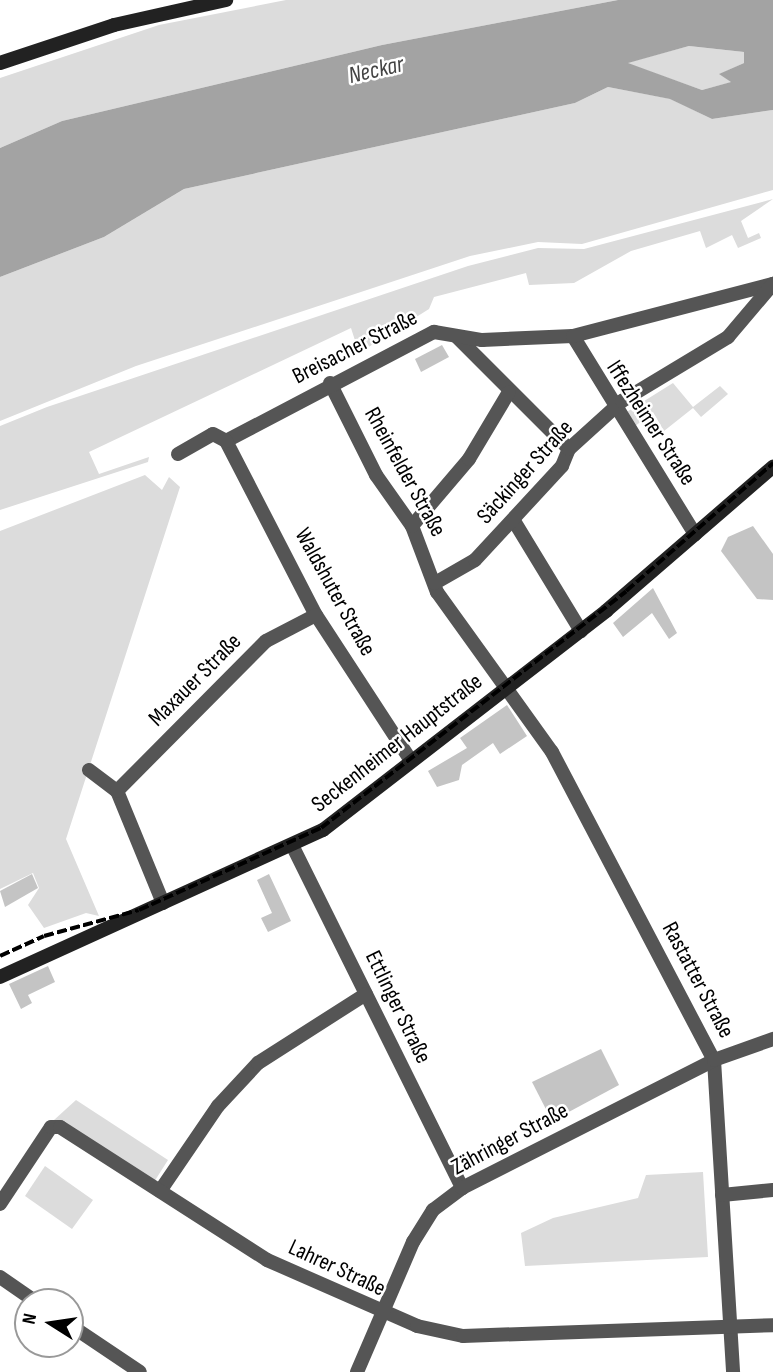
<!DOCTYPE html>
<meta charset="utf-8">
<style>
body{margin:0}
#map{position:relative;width:773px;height:1372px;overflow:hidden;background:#fff;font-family:"Sofia Sans Condensed",sans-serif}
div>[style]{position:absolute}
.green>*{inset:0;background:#dcdcdc}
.water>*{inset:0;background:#a3a3a3}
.building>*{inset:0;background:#c4c4c4}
.minor>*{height:14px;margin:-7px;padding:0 7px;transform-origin:7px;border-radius:7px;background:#555}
.secondary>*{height:14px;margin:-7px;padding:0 7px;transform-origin:7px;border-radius:7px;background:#222}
.rail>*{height:3.5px;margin-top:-1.75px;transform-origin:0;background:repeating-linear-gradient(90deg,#000 0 10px,transparent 0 13.5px)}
span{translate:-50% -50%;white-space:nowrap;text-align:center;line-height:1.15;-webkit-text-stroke:5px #fff;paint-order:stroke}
.street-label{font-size:23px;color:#000}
.water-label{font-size:24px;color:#444;font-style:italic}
.north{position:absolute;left:14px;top:1288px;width:70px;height:70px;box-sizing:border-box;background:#fff;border:2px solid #999;border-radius:50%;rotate:282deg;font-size:19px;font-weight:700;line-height:28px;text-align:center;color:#000}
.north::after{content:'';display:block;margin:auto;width:24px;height:32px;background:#000;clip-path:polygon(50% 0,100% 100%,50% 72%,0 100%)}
</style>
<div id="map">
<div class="green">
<div style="clip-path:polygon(286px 0,618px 0,382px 45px,62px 121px,0 148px,0 78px,159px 25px)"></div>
<div style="clip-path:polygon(689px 46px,744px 52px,744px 63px,720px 74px,732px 82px,702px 90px,626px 63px)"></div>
<div style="clip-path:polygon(608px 87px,671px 99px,712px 119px,773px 110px,773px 190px,582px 244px,538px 242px,470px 256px,136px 366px,0 421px,0 277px,104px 237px,184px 189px,575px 103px)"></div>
<div style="clip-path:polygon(773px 199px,741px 221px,748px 238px,759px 233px,761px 238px,738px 248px,732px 235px,706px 248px,700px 231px,631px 251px,574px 283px,529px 285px,526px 273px,434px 297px,429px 309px,359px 353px,351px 328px,89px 452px,99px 474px,149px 457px,148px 462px,0 510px,0 426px,47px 407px,468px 266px,538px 248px,584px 249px)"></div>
<div style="clip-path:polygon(673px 383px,693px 407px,720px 386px,728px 394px,701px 417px,693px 408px,664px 431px,653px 412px,634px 427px,625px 413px)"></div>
<div style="clip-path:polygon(145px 475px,162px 490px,169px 477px,180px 487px,66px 839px,99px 916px,86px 913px,44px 928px,28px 905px,39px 888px,33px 873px,0 889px,0 531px)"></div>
<div style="clip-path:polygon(76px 1100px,168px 1160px,154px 1182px,54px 1120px)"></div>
<div style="clip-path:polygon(45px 1166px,93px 1200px,72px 1229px,25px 1196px)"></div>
<div style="clip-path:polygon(703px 1172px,708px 1257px,525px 1266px,521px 1233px,553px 1218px,638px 1198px,646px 1175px)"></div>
</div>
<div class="water">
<div style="clip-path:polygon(evenodd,618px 0,773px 0,773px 110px,712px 119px,670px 99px,608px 87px,575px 103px,184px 189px,104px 237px,0 277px,0 148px,62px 121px,382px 45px,618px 0,689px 46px,744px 52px,744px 63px,719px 74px,731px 82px,702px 90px,628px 63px,689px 46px)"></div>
</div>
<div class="building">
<div style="clip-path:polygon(442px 345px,449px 357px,421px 372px,415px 359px)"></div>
<div style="clip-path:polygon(753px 526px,773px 554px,773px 600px,757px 599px,721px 551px,728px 537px)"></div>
<div style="clip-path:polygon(653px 588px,677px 633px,669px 639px,652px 613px,623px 637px,613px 623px)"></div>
<div style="clip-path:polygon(507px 705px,527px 736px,500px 754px,493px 743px,462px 765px,459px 780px,437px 787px,428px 771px,467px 748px,460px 738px)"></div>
<div style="clip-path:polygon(32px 874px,38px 888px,5px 907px,0 891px)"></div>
<div style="clip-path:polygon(269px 874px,291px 921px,268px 932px,261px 918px,272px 913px,257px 880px)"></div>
<div style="clip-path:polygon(48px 966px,55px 982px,28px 995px,32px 1003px,21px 1009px,9px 984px)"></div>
<div style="clip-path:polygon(601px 1049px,619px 1085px,552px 1121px,532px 1082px)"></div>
</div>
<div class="minor">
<div style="left:573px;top:336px;width:233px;rotate:58.4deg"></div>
<div style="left:457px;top:337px;width:158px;rotate:45deg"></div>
<div style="left:330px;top:383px;width:103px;rotate:63.4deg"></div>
<div style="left:376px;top:475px;width:62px;rotate:54.8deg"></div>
<div style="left:412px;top:526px;width:71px;rotate:69.3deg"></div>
<div style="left:437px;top:592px;width:197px;rotate:54.3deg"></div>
<div style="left:552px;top:752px;width:348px;rotate:62.3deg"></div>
<div style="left:714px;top:1060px;width:313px;rotate:86.5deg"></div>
<div style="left:226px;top:441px;width:235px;rotate:-27.7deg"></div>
<div style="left:434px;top:332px;width:49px;rotate:9.5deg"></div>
<div style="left:482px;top:340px;width:91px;rotate:-2.5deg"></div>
<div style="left:573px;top:336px;width:207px;rotate:-14.6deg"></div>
<div style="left:226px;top:441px;width:196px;rotate:62.7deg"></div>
<div style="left:316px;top:615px;width:174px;rotate:56.9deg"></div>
<div style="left:178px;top:454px;width:40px;rotate:-29.7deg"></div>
<div style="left:213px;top:434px;width:15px;rotate:28deg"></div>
<div style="left:514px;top:521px;width:129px;rotate:58.7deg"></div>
<div style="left:412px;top:526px;width:88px;rotate:-49.6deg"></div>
<div style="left:469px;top:459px;width:78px;rotate:-59.2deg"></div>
<div style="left:435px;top:583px;width:46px;rotate:-29.9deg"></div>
<div style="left:475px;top:560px;width:128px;rotate:-47.2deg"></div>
<div style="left:562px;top:466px;width:18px;rotate:-68deg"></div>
<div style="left:569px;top:449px;width:72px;rotate:-42.2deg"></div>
<div style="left:622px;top:401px;width:124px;rotate:-31.1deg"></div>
<div style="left:728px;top:337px;width:70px;rotate:-49.7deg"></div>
<div style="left:89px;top:770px;width:35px;rotate:37deg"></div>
<div style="left:293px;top:847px;width:381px;rotate:63.6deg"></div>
<div style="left:163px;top:903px;width:121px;rotate:-112.3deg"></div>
<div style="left:117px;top:791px;width:211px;rotate:-45.2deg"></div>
<div style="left:266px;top:641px;width:56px;rotate:-27.5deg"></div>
<div style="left:160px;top:1191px;width:103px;rotate:-55.7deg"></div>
<div style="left:218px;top:1106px;width:59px;rotate:-47.1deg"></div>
<div style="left:258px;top:1063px;width:128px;rotate:-32.6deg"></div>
<div style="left:722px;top:1195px;width:51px;rotate:-5.6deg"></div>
<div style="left:0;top:1204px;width:92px;rotate:-56.5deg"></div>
<div style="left:51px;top:1127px;width:9px"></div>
<div style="left:60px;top:1127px;width:246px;rotate:32.7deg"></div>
<div style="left:267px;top:1260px;width:164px;rotate:23.7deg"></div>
<div style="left:417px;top:1326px;width:47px;rotate:12.3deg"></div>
<div style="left:463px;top:1336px;width:310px;rotate:-2deg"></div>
<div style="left:0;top:1277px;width:44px;rotate:34.8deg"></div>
<div style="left:70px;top:1325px;width:84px;rotate:33.9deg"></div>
<div style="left:357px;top:1372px;width:142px;rotate:-66.7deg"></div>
<div style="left:413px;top:1242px;width:38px;rotate:-58deg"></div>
<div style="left:433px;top:1210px;width:36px;rotate:-37deg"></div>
<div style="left:462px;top:1188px;width:283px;rotate:-26.9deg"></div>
<div style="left:714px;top:1060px;width:63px;rotate:-19.6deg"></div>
</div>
<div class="secondary">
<div style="left:0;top:63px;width:120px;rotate:-18.4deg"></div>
<div style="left:114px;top:25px;width:115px;rotate:-12.6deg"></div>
<div style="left:0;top:977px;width:355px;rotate:-24.5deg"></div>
<div style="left:323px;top:830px;width:358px;rotate:-37.7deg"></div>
<div style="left:606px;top:611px;width:221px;rotate:-40.8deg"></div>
</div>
<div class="rail">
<div style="left:0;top:956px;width:48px;rotate:-24.4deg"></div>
<div style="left:44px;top:936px;width:98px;rotate:-15.3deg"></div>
<div style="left:139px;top:910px;width:200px;rotate:-24.3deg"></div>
<div style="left:321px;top:828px;width:386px;rotate:-37.8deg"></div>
<div style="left:626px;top:591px;width:195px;rotate:-41deg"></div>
</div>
<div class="street-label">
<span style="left:355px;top:347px;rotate:-27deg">Breisacher Straße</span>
<span style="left:651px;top:423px;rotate:57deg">Iffezheimer Straße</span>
<span style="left:405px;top:472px;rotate:61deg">Rheinfelder Straße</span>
<span style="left:525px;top:472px;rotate:-48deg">Säckinger Straße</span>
<span style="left:335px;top:592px;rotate:61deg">Waldshuter Straße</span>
<span style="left:195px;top:680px;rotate:-45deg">Maxauer Straße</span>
<span style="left:397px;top:743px;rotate:-38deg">Seckenheimer Hauptstraße</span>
<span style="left:698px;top:980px;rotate:62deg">Rastatter Straße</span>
<span style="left:398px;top:1007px;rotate:64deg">Ettlinger Straße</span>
<span style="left:510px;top:1139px;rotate:-28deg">Zähringer Straße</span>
<span style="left:337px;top:1268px;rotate:25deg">Lahrer Straße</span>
</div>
<div class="water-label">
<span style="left:376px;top:70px;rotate:-13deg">Neckar</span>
</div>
<div class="north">N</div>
</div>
